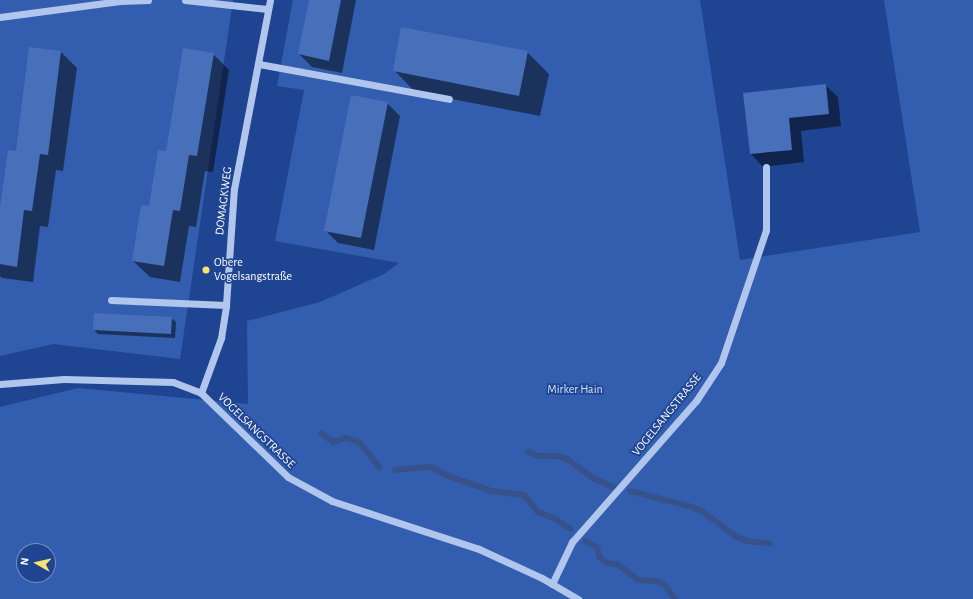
<!DOCTYPE html>
<meta charset="utf-8">
<style>
body{margin:0}
#map{position:relative;width:973px;height:599px;overflow:hidden;background:#1f4592;font-family:"Alegreya Sans",sans-serif}
div>[style]{position:absolute}
.green>*{inset:0;background:#335eaf}
.shadow>*{inset:0;background:#0007}
.stream>*{height:6px;margin:-3px;padding:0 3px;transform-origin:3px;border-radius:3px;background:#37528a}
.building>*{inset:0;background:#486fb9}
.minor>*{height:7px;margin:-3.5px;padding:0 3.5px;transform-origin:3.5px;border-radius:3.5px;background:#b1c6ed}
.dots>*{width:11px;height:11px;translate:-50% -50%;box-sizing:border-box;border:2px solid #1f4592;border-radius:50%}
span{translate:-50% -50%;white-space:nowrap;text-align:center;line-height:1.15;-webkit-text-stroke:3.5px #1f4592;paint-order:stroke}
.street-label{font-size:12px;color:#fff}
.poi-label{font-size:12px;color:#fff}
.left{translate:0 -50%;text-align:left}
.park-label{font-size:12px;color:#d6e3fa}
.north{position:absolute;left:16px;top:543px;width:40px;height:40px;box-sizing:border-box;background:#1f4592;border:1px solid #798fbe;border-radius:50%;rotate:278deg;font-size:11px;font-weight:700;line-height:16px;text-align:center;color:#fff}
.north::after{content:'';display:block;margin:auto;width:14px;height:18px;background:#fbe271;clip-path:polygon(50% 0,100% 100%,50% 72%,0 100%)}
</style>
<div id="map">
<div class="green">
<div style="clip-path:polygon(0 0,233px 0,180px 359px,53px 344px,0 356px)"></div>
<div style="clip-path:polygon(evenodd,293px 0,700px 0,740px 260px,920px 232px,884px 0,973px 0,973px 599px,0 599px,0 407px,78px 388px,248px 404px,247px 321px,320px 302px,384px 274px,399px 263px,275px 241px,304px 90px,277px 86px,293px 0,24px 551px,48px 551px,48px 575px,24px 575px,24px 551px)"></div>
</div>
<div class="shadow">
<div style="clip-path:polygon(310px 0,356px 0,342px 73px,312px 67px,299px 54px)"></div>
<div style="clip-path:polygon(61px 52px,77px 68px,63px 171px,56px 170px,48px 227px,40px 226px,33px 282px,2px 278px,0 276px,0 208px,17px 152px)"></div>
<div style="clip-path:polygon(527px 52px,549px 74px,540px 116px,415px 92px,394px 70px)"></div>
<div style="clip-path:polygon(213px 54px,229px 70px,213px 172px,205px 171px,196px 227px,189px 226px,180px 282px,150px 277px,133px 261px,167px 153px)"></div>
<div style="clip-path:polygon(825px 85px,838px 97px,841px 126px,801px 131px,804px 162px,763px 167px,751px 154px,744px 94px)"></div>
<div style="clip-path:polygon(387px 103px,400px 116px,374px 250px,338px 243px,326px 231px)"></div>
<div style="clip-path:polygon(171px 318px,176px 322px,175px 338px,98px 334px,94px 330px)"></div>
</div>
<div class="stream">
<div style="left:321px;top:433px;width:15px;rotate:37deg"></div>
<div style="left:333px;top:442px;width:14px;rotate:-17deg"></div>
<div style="left:346px;top:438px;width:14px;rotate:17deg"></div>
<div style="left:359px;top:442px;width:32px;rotate:51deg"></div>
<div style="left:528px;top:452px;width:11px;rotate:22deg"></div>
<div style="left:538px;top:456px;width:19px"></div>
<div style="left:557px;top:456px;width:10px;rotate:17deg"></div>
<div style="left:567px;top:459px;width:34px;rotate:36deg"></div>
<div style="left:595px;top:479px;width:20px;rotate:24deg"></div>
<div style="left:395px;top:470px;width:36px;rotate:-5deg"></div>
<div style="left:431px;top:467px;width:19px;rotate:28deg"></div>
<div style="left:448px;top:476px;width:46px;rotate:18.8deg"></div>
<div style="left:492px;top:491px;width:32px;rotate:7deg"></div>
<div style="left:524px;top:495px;width:22px;rotate:51deg"></div>
<div style="left:538px;top:512px;width:17px;rotate:21deg"></div>
<div style="left:554px;top:518px;width:20px;rotate:33deg"></div>
<div style="left:630px;top:491px;width:61px;rotate:14.3deg"></div>
<div style="left:689px;top:506px;width:14px;rotate:21deg"></div>
<div style="left:702px;top:511px;width:41px;rotate:37.1deg"></div>
<div style="left:735px;top:536px;width:13px;rotate:23deg"></div>
<div style="left:747px;top:541px;width:23px;rotate:7deg"></div>
<div style="left:586px;top:541px;width:13px;rotate:29deg"></div>
<div style="left:597px;top:547px;width:11px;rotate:75deg"></div>
<div style="left:600px;top:558px;width:9px;rotate:36deg"></div>
<div style="left:607px;top:563px;width:10px;rotate:6deg"></div>
<div style="left:617px;top:564px;width:26px;rotate:37deg"></div>
<div style="left:638px;top:580px;width:18px;rotate:3deg"></div>
<div style="left:656px;top:581px;width:9px;rotate:21deg"></div>
<div style="left:664px;top:584px;width:19px;rotate:54deg"></div>
</div>
<div class="building">
<div style="clip-path:polygon(309px 0,341px 0,329px 61px,298px 54px)"></div>
<div style="clip-path:polygon(401px 27px,528px 51px,519px 96px,393px 71px)"></div>
<div style="clip-path:polygon(29px 47px,61px 51px,48px 155px,40px 154px,32px 211px,24px 210px,17px 267px,0 264px,0 207px,8px 150px,16px 151px)"></div>
<div style="clip-path:polygon(183px 48px,214px 53px,197px 156px,189px 155px,180px 211px,173px 210px,164px 266px,132px 261px,141px 205px,149px 206px,158px 150px,166px 151px)"></div>
<div style="clip-path:polygon(826px 84px,829px 114px,789px 118px,792px 150px,750px 154px,743px 93px)"></div>
<div style="clip-path:polygon(351px 95px,388px 102px,361px 238px,324px 231px)"></div>
<div style="clip-path:polygon(94px 313px,172px 317px,171px 334px,93px 330px)"></div>
</div>
<div class="minor">
<div style="left:185px;top:0;width:83px;rotate:6.2deg"></div>
<div style="left:0;top:17px;width:121px;rotate:-7.6deg"></div>
<div style="left:120px;top:1px;width:28px;rotate:-2deg"></div>
<div style="left:259px;top:64px;width:193px;rotate:10.4deg"></div>
<div style="left:111px;top:300px;width:115px;rotate:2.5deg"></div>
<div style="left:0;top:384px;width:64px;rotate:-4.5deg"></div>
<div style="left:64px;top:379px;width:109px;rotate:1.6deg"></div>
<div style="left:173px;top:382px;width:30px;rotate:21deg"></div>
<div style="left:201px;top:393px;width:121px;rotate:44deg"></div>
<div style="left:288px;top:477px;width:50px;rotate:28.6deg"></div>
<div style="left:332px;top:501px;width:155px;rotate:18.1deg"></div>
<div style="left:479px;top:549px;width:69px;rotate:24.7deg"></div>
<div style="left:542px;top:578px;width:42px;rotate:30.3deg"></div>
<div style="left:201px;top:393px;width:59px;rotate:-70deg"></div>
<div style="left:221px;top:338px;width:33px;rotate:-81deg"></div>
<div style="left:226px;top:305px;width:116px;rotate:-86.1deg"></div>
<div style="left:234px;top:189px;width:192px;rotate:-79.2deg"></div>
<div style="left:552px;top:584px;width:47px;rotate:-64.5deg"></div>
<div style="left:572px;top:542px;width:188px;rotate:-48.7deg"></div>
<div style="left:696px;top:401px;width:45px;rotate:-56.7deg"></div>
<div style="left:721px;top:363px;width:140px;rotate:-71.3deg"></div>
<div style="left:766px;top:230px;width:63px;rotate:-90deg"></div>
</div>
<div class="dots">
<div style="left:206px;top:270px;background:#fbe271"></div>
</div>
<div class="street-label">
<span style="left:224px;top:201px;rotate:-83deg">DOMAGKWEG</span>
<span style="left:667px;top:415px;rotate:-51deg">VOGELSANGSTRASSE</span>
<span style="left:256px;top:431px;rotate:44deg">VOGELSANGSTRASSE</span>
</div>
<div class="poi-label">
<span class="left" style="left:214px;top:270px">Obere<br>Vogelsangstraße</span>
</div>
<div class="park-label">
<span style="left:575px;top:390px">Mirker Hain</span>
</div>
<div class="north">N</div>
</div>
